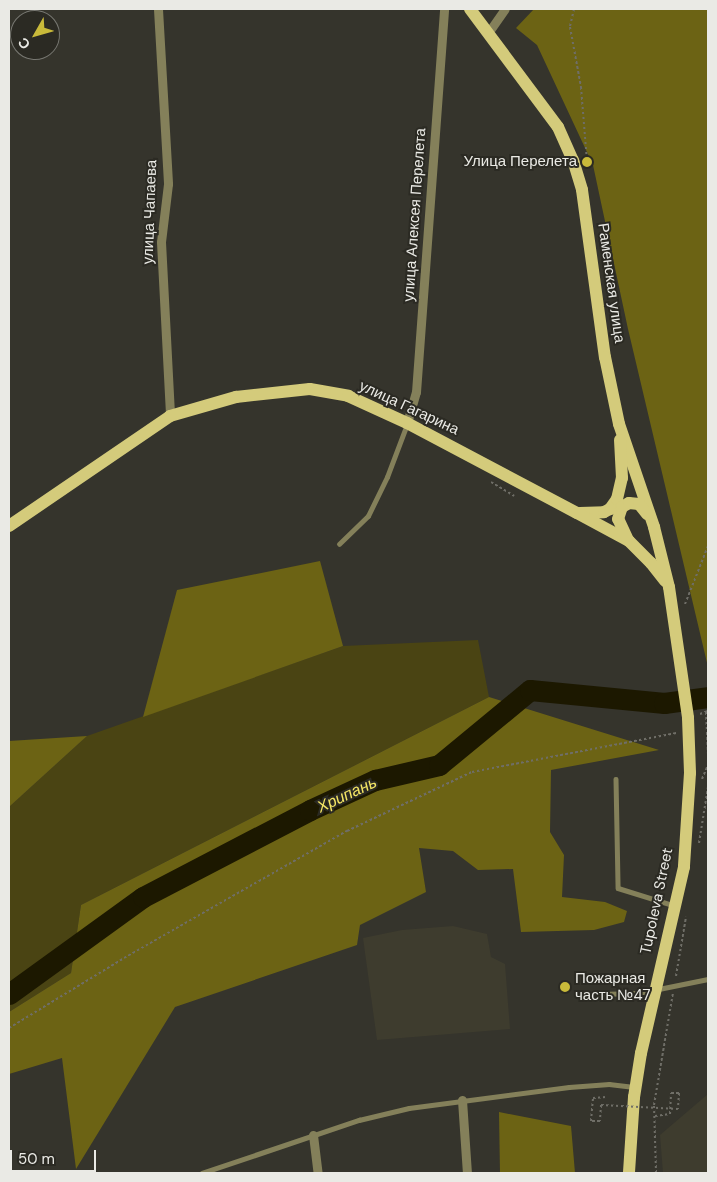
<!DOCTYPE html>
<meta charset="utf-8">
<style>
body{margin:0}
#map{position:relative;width:717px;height:1182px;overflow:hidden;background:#35342c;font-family:"DM Sans",sans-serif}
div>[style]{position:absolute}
.built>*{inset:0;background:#3e3c2e}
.green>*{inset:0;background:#4a4413}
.forest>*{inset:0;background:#6c6314}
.river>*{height:21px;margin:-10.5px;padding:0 10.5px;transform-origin:10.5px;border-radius:10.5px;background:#1c1800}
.path>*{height:2px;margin-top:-1px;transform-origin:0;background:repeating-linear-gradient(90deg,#6f6e67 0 2.5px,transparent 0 5px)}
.lane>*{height:4.5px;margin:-2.25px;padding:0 2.25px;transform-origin:2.25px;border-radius:2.25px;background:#84805a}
.street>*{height:9px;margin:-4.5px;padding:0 4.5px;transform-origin:4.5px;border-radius:4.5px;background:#84805a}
.primary>*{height:12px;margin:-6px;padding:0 6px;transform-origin:6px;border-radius:6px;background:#d4cb7b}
.path-bridge>*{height:2px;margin-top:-1px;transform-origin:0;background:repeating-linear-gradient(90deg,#6f6e67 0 2.5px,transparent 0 5px)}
.dots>*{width:14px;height:14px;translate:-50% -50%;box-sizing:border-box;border:2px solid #2b2a23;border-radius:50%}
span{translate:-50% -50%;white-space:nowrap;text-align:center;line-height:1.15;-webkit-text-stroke:4px #2b2a23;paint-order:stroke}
.poi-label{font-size:15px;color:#eaeae5}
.right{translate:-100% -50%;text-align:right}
.left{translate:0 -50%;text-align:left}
.street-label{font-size:15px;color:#eaeae5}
.water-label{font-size:16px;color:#f5e665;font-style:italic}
.frame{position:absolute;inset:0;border:10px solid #eaeae5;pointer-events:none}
.north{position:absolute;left:10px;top:10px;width:50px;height:50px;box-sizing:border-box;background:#2b2a23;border:1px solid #777771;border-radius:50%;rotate:232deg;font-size:14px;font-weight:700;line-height:20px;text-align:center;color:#eaeae5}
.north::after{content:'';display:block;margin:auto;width:18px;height:22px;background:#c9ba3a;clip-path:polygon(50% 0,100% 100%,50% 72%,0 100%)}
.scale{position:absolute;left:10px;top:1150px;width:86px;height:22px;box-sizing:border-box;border:2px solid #eaeae5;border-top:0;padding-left:6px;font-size:15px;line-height:18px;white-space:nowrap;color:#eaeae5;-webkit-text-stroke:4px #2b2a23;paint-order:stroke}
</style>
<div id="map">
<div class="built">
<div style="clip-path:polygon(453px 926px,487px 934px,491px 957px,505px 964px,510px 1029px,377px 1040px,363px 938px,402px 930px)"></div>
<div style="clip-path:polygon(708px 1094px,708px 1173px,663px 1173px,660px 1135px)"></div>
</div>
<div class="green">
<div style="clip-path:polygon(478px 640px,489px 697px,81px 905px,71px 973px,9px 1012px,9px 807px,87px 736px,343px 646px)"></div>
</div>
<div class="forest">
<div style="clip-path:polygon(534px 9px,708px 9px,708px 667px,628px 329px,593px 165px,537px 45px,516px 28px)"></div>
<div style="clip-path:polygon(320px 561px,343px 646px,143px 717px,177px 590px)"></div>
<div style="clip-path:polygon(489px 697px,659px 750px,551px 770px,550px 832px,564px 855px,562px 897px,605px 902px,627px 911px,624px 922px,594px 930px,521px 932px,513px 869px,478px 870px,453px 851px,419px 848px,426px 892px,360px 925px,357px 945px,175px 1007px,76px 1169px,62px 1058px,9px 1074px,9px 1012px,71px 973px,81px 905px)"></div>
<div style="clip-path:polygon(87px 736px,9px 807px,9px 741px)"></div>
<div style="clip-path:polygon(499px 1112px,571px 1126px,575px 1173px,500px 1173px)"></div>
</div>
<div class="river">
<div style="left:9px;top:994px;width:165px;rotate:-35.9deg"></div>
<div style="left:143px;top:897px;width:188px;rotate:-27.5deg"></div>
<div style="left:310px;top:810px;width:72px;rotate:-24.8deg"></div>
<div style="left:375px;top:780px;width:66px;rotate:-13.2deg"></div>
<div style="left:439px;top:765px;width:118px;rotate:-39.5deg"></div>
<div style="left:530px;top:690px;width:135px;rotate:5.5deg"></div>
<div style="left:664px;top:703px;width:44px;rotate:-7.8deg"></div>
</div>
<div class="path">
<div style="left:574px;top:9px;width:18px;rotate:103deg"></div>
<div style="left:570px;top:27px;width:61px;rotate:79.6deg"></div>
<div style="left:581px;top:87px;width:75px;rotate:85.4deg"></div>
<div style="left:491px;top:482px;width:27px;rotate:31deg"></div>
<div style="left:685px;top:604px;width:62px;rotate:-68.4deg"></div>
<div style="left:706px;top:712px;width:42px;rotate:87.3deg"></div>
<div style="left:700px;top:714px;width:9px;rotate:-21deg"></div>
<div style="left:702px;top:779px;width:15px;rotate:-67deg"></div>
<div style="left:699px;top:843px;width:57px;rotate:-80.9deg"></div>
<div style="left:676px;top:976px;width:60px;rotate:-80.4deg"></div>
<div style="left:9px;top:1028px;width:135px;rotate:-31.3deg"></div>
<div style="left:124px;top:958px;width:257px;rotate:-29.7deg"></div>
<div style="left:347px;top:831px;width:138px;rotate:-25.3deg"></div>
<div style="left:472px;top:772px;width:208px;rotate:-10.8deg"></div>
<div style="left:601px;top:1105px;width:16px;rotate:94deg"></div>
<div style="left:600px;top:1121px;width:9px;rotate:180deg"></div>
<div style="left:591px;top:1121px;width:23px;rotate:-85deg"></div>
<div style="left:593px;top:1098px;width:13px;rotate:-4deg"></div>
<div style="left:655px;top:1116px;width:15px;rotate:-8deg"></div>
<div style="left:670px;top:1114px;width:21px;rotate:-87deg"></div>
<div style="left:671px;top:1093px;width:8px"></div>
<div style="left:679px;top:1093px;width:16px;rotate:94deg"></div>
<div style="left:656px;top:1173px;width:68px;rotate:-91.7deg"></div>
<div style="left:654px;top:1105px;width:114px;rotate:-80.4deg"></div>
</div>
<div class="lane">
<div style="left:339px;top:544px;width:40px;rotate:-44deg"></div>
<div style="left:368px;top:516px;width:43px;rotate:-64deg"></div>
<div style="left:387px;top:477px;width:57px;rotate:-69.3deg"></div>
<div style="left:616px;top:779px;width:109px;rotate:88.9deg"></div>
<div style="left:618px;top:888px;width:58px;rotate:17.2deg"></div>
<div style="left:599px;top:994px;width:40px;rotate:-1.4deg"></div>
<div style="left:639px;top:993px;width:70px;rotate:-11.5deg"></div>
<div style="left:202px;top:1173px;width:166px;rotate:-18.7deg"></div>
<div style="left:359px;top:1120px;width:51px;rotate:-13.5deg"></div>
<div style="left:409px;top:1108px;width:161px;rotate:-7.5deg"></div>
<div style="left:569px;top:1087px;width:40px;rotate:-4.3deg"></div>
<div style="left:609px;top:1084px;width:25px;rotate:7deg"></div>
</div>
<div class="street">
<div style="left:158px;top:9px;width:175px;rotate:86.7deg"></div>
<div style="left:168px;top:184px;width:58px;rotate:96.9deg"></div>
<div style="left:161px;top:242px;width:174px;rotate:87deg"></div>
<div style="left:488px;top:33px;width:29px;rotate:-55deg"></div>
<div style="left:407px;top:423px;width:32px;rotate:-74deg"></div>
<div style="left:416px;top:392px;width:384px;rotate:-85.8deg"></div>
<div style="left:462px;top:1100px;width:73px;rotate:86.1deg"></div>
<div style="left:313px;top:1135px;width:38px;rotate:83deg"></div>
</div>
<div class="primary">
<div style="left:470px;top:9px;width:147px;rotate:53.3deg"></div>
<div style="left:558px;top:127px;width:36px;rotate:66deg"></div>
<div style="left:573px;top:160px;width:31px;rotate:73deg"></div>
<div style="left:582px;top:190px;width:169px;rotate:82.2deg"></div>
<div style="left:605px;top:357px;width:68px;rotate:78.2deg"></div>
<div style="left:619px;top:424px;width:109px;rotate:71.2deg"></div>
<div style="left:654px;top:527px;width:62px;rotate:76deg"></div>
<div style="left:669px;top:587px;width:132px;rotate:81.7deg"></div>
<div style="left:688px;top:718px;width:55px;rotate:87.9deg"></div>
<div style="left:690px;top:773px;width:94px;rotate:93.7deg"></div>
<div style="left:684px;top:867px;width:191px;rotate:103deg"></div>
<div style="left:641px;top:1053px;width:45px;rotate:99deg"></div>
<div style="left:634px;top:1097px;width:76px;rotate:93.8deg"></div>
<div style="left:580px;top:513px;width:24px;rotate:-2deg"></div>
<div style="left:604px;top:512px;width:7px;rotate:-27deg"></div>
<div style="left:610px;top:509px;width:12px;rotate:-55deg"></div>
<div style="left:617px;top:499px;width:22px;rotate:-77deg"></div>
<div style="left:622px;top:478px;width:38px;rotate:-93deg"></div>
<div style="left:9px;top:526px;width:195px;rotate:-34.3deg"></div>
<div style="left:170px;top:416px;width:69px;rotate:-16.1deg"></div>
<div style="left:236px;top:397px;width:74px;rotate:-6.2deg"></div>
<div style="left:310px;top:389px;width:39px;rotate:10deg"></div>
<div style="left:348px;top:396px;width:65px;rotate:24.6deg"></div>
<div style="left:407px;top:423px;width:192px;rotate:27.9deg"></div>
<div style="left:577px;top:513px;width:59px;rotate:28.3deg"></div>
<div style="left:629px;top:541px;width:31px;rotate:45deg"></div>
<div style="left:651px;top:563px;width:23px;rotate:52deg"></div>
<div style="left:628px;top:540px;width:23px;rotate:-115deg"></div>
<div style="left:618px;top:519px;width:13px;rotate:-72deg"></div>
<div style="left:622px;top:507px;width:8px;rotate:-30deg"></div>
<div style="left:629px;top:503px;width:10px;rotate:6deg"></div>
<div style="left:639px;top:504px;width:13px;rotate:51deg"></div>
</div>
<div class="path-bridge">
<div style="left:601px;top:1105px;width:77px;rotate:3deg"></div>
</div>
<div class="dots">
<div style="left:587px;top:162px;background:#c9ba3a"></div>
<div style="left:565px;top:987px;background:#c9ba3a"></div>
</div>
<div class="poi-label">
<span class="right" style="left:577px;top:162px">Улица Перелета</span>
<span class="left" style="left:575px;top:987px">Пожарная<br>часть №47</span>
</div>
<div class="street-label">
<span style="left:150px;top:212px;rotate:-88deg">улица Чапаева</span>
<span style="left:415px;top:215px;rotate:-86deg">улица Алексея Перелета</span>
<span style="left:611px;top:283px;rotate:82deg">Раменская улица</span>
<span style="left:409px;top:408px;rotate:25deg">улица Гагарина</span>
<span style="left:657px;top:901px;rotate:-78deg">Tupoleva Street</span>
</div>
<div class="water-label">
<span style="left:347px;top:795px;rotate:-25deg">Хрипань</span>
</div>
<div class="frame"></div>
<div class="north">С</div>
<div class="scale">50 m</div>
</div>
